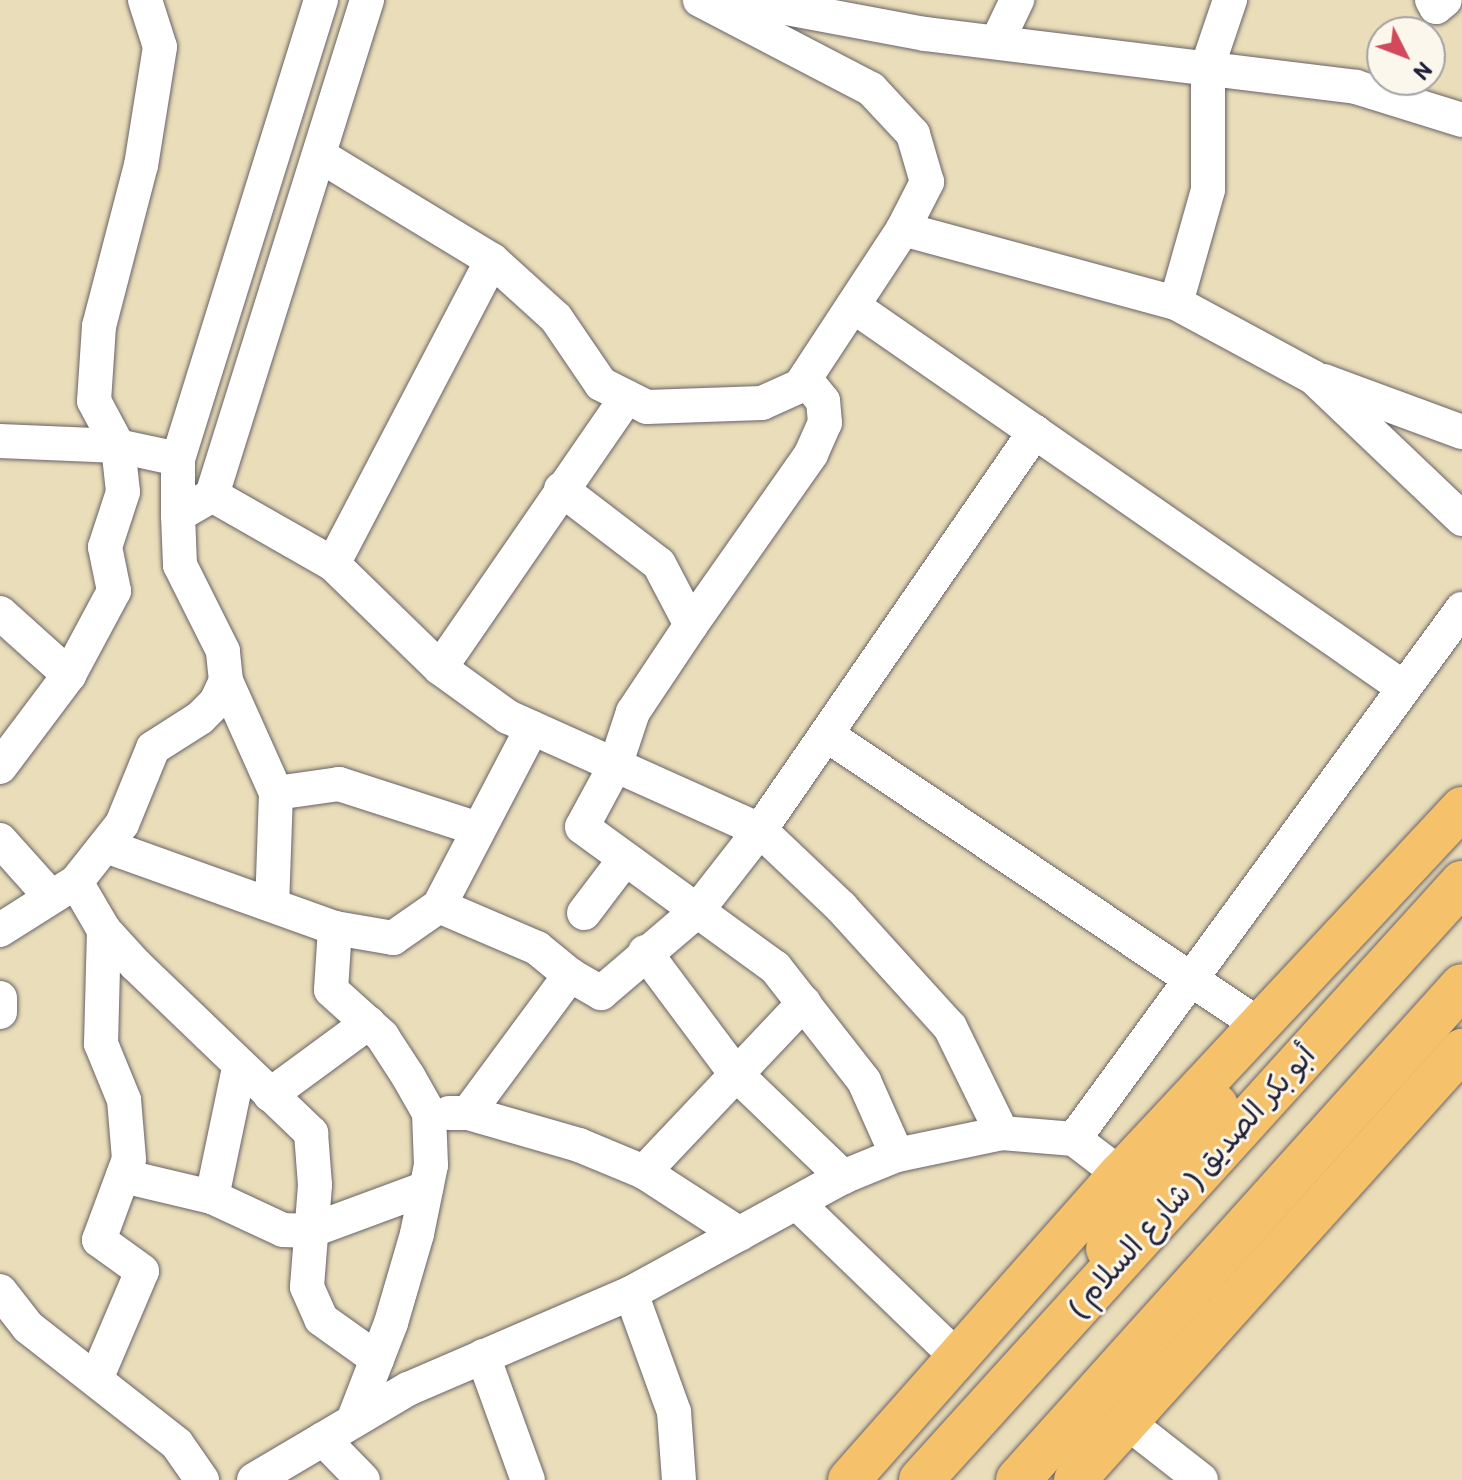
<!DOCTYPE html>
<meta charset="utf-8">
<style>
body{margin:0}
#map{position:relative;width:1462px;height:1480px;overflow:hidden;background:#eaddb9;font-family:Itim,"Playpen Sans Arabic",sans-serif}
div>[style]{position:absolute}
.roads{filter:drop-shadow(0 0 2px #686367) drop-shadow(0 0 2px #686367)}
.minor>*{height:34px;margin:-17px;padding:0 17px;transform-origin:17px;border-radius:17px;background:#fff}
.major>*{height:42px;margin:-21px;padding:0 21px;transform-origin:21px;border-radius:21px;background:#f5c16b}
.highway>*{height:44px;margin:-22px;padding:0 22px;transform-origin:22px;border-radius:22px;background:#f5c16b}
span{translate:-50% -50%;white-space:nowrap;text-align:center;line-height:1.15;-webkit-text-stroke:6px #fbf7ec;paint-order:stroke}
.street-label{font-size:30px;color:#22223b}
.north{position:absolute;left:1366px;top:16px;width:80px;height:80px;box-sizing:border-box;background:#fbf7ec;border:2px solid #a4a2a5;border-radius:50%;rotate:132deg;font-size:22px;font-weight:700;line-height:32px;text-align:center;color:#22223b}
.north::after{content:'';display:block;margin:auto;width:28px;height:36px;background:#d1495b;clip-path:polygon(50% 0,100% 100%,50% 72%,0 100%)}
</style>
<div id="map">
<div class="roads">
<div class="minor">
<div style="left:145px;top:0;width:49px;rotate:72.3deg"></div>
<div style="left:160px;top:47px;width:120px;rotate:99.1deg"></div>
<div style="left:141px;top:165px;width:166px;rotate:104.6deg"></div>
<div style="left:99px;top:326px;width:75px;rotate:93.8deg"></div>
<div style="left:94px;top:401px;width:51px;rotate:61.9deg"></div>
<div style="left:118px;top:446px;width:61px;rotate:12.2deg"></div>
<div style="left:321px;top:0;width:481px;rotate:107.3deg"></div>
<div style="left:178px;top:459px;width:56px;rotate:90deg"></div>
<div style="left:178px;top:515px;width:39px;rotate:-30deg"></div>
<div style="left:212px;top:495px;width:519px;rotate:-72.61deg"></div>
<div style="left:743px;top:0;width:185px;rotate:10.6deg"></div>
<div style="left:925px;top:34px;width:434px;rotate:7deg"></div>
<div style="left:1356px;top:87px;width:111px;rotate:17.3deg"></div>
<div style="left:1432px;top:0;width:8px;rotate:60deg"></div>
<div style="left:1436px;top:7px;width:11px;rotate:-38deg"></div>
<div style="left:997px;top:42px;width:47px;rotate:-64.5deg"></div>
<div style="left:319px;top:155px;width:202px;rotate:31.3deg"></div>
<div style="left:492px;top:260px;width:86px;rotate:42.2deg"></div>
<div style="left:556px;top:318px;width:80px;rotate:55.7deg"></div>
<div style="left:601px;top:384px;width:51px;rotate:26.6deg"></div>
<div style="left:647px;top:407px;width:115px;rotate:-2deg"></div>
<div style="left:762px;top:403px;width:42px;rotate:-24.1deg"></div>
<div style="left:800px;top:386px;width:188px;rotate:-56.7deg"></div>
<div style="left:903px;top:229px;width:53px;rotate:-62.9deg"></div>
<div style="left:927px;top:182px;width:50px;rotate:-106.3deg"></div>
<div style="left:913px;top:134px;width:62px;rotate:-133deg"></div>
<div style="left:871px;top:89px;width:193px;rotate:-152.5deg"></div>
<div style="left:903px;top:229px;width:283px;rotate:15.2deg"></div>
<div style="left:1176px;top:303px;width:156px;rotate:28.4deg"></div>
<div style="left:1313px;top:377px;width:206px;rotate:43.6deg"></div>
<div style="left:1176px;top:303px;width:117px;rotate:-74.2deg"></div>
<div style="left:1208px;top:190px;width:125px;rotate:-90deg"></div>
<div style="left:1208px;top:65px;width:69px;rotate:-71.3deg"></div>
<div style="left:853px;top:306px;width:670px;rotate:34.73deg"></div>
<div style="left:1324px;top:381px;width:147px;rotate:20.3deg"></div>
<div style="left:0;top:441px;width:118px;rotate:2.4deg"></div>
<div style="left:118px;top:446px;width:46px;rotate:83.8deg"></div>
<div style="left:123px;top:492px;width:58px;rotate:108.1deg"></div>
<div style="left:105px;top:547px;width:45px;rotate:78.4deg"></div>
<div style="left:114px;top:591px;width:95px;rotate:118.2deg"></div>
<div style="left:69px;top:675px;width:115px;rotate:126.9deg"></div>
<div style="left:561px;top:489px;width:123px;rotate:37.4deg"></div>
<div style="left:659px;top:564px;width:69px;rotate:62.3deg"></div>
<div style="left:691px;top:625px;width:105px;rotate:123.7deg"></div>
<div style="left:633px;top:712px;width:57px;rotate:108.4deg"></div>
<div style="left:615px;top:766px;width:69px;rotate:118.4deg"></div>
<div style="left:582px;top:827px;width:238px;rotate:36deg"></div>
<div style="left:775px;top:967px;width:145px;rotate:52deg"></div>
<div style="left:864px;top:1081px;width:81px;rotate:66deg"></div>
<div style="left:212px;top:495px;width:139px;rotate:29.7deg"></div>
<div style="left:333px;top:564px;width:149px;rotate:44.2deg"></div>
<div style="left:440px;top:668px;width:84px;rotate:35.8deg"></div>
<div style="left:508px;top:717px;width:276px;rotate:24.2deg"></div>
<div style="left:760px;top:830px;width:112px;rotate:43.5deg"></div>
<div style="left:841px;top:907px;width:162px;rotate:47.8deg"></div>
<div style="left:950px;top:1027px;width:118px;rotate:63.9deg"></div>
<div style="left:333px;top:564px;width:343px;rotate:-62.4deg"></div>
<div style="left:0;top:613px;width:93px;rotate:41.9deg"></div>
<div style="left:691px;top:625px;width:209px;rotate:-54.9deg"></div>
<div style="left:811px;top:454px;width:34px;rotate:-66deg"></div>
<div style="left:825px;top:423px;width:22px;rotate:-95deg"></div>
<div style="left:823px;top:401px;width:28px;rotate:-129deg"></div>
<div style="left:440px;top:668px;width:329px;rotate:-55.4deg"></div>
<div style="left:226px;top:681px;width:123px;rotate:65.9deg"></div>
<div style="left:276px;top:793px;width:112px;rotate:92deg"></div>
<div style="left:827px;top:735px;width:520px;rotate:33.87deg"></div>
<div style="left:276px;top:793px;width:64px;rotate:-8.1deg"></div>
<div style="left:339px;top:784px;width:146px;rotate:17.9deg"></div>
<div style="left:0;top:840px;width:75px;rotate:48.2deg"></div>
<div style="left:106px;top:846px;width:243px;rotate:19.7deg"></div>
<div style="left:335px;top:928px;width:59px;rotate:9.8deg"></div>
<div style="left:393px;top:938px;width:56px;rotate:-34.8deg"></div>
<div style="left:439px;top:906px;width:201px;rotate:-62.4deg"></div>
<div style="left:76px;top:882px;width:56px;rotate:59.7deg"></div>
<div style="left:104px;top:930px;width:47px;rotate:47.6deg"></div>
<div style="left:136px;top:965px;width:243px;rotate:43.8deg"></div>
<div style="left:311px;top:1133px;width:52px;rotate:85.6deg"></div>
<div style="left:315px;top:1185px;width:102px;rotate:94.5deg"></div>
<div style="left:307px;top:1287px;width:35px;rotate:66deg"></div>
<div style="left:321px;top:1319px;width:69px;rotate:35.5deg"></div>
<div style="left:439px;top:906px;width:107px;rotate:23.2deg"></div>
<div style="left:537px;top:948px;width:43px;rotate:39.3deg"></div>
<div style="left:584px;top:913px;width:68px;rotate:-52.8deg"></div>
<div style="left:335px;top:928px;width:62px;rotate:93.7deg"></div>
<div style="left:331px;top:990px;width:69px;rotate:42deg"></div>
<div style="left:382px;top:1036px;width:48px;rotate:57deg"></div>
<div style="left:408px;top:1076px;width:43px;rotate:60.4deg"></div>
<div style="left:429px;top:1113px;width:52px;rotate:87.8deg"></div>
<div style="left:431px;top:1165px;width:70px;rotate:101.5deg"></div>
<div style="left:417px;top:1234px;width:93px;rotate:106.3deg"></div>
<div style="left:391px;top:1323px;width:105px;rotate:111.2deg"></div>
<div style="left:0;top:930px;width:90px;rotate:-32.3deg"></div>
<div style="left:76px;top:882px;width:74px;rotate:-51.6deg"></div>
<div style="left:122px;top:824px;width:82px;rotate:-67.8deg"></div>
<div style="left:153px;top:748px;width:56px;rotate:-32.6deg"></div>
<div style="left:200px;top:718px;width:23px;rotate:-45deg"></div>
<div style="left:216px;top:702px;width:23px;rotate:-65deg"></div>
<div style="left:226px;top:681px;width:30px;rotate:-96deg"></div>
<div style="left:223px;top:651px;width:96px;rotate:-116.6deg"></div>
<div style="left:180px;top:565px;width:50px;rotate:-92.3deg"></div>
<div style="left:645px;top:952px;width:152px;rotate:53.3deg"></div>
<div style="left:736px;top:1074px;width:149px;rotate:43.9deg"></div>
<div style="left:0;top:998px;width:14px;rotate:90deg"></div>
<div style="left:270px;top:1095px;width:122px;rotate:-36.3deg"></div>
<div style="left:449px;top:1113px;width:19px"></div>
<div style="left:468px;top:1113px;width:116px;rotate:16.1deg"></div>
<div style="left:579px;top:1145px;width:70px;rotate:22.6deg"></div>
<div style="left:644px;top:1172px;width:114px;rotate:32.9deg"></div>
<div style="left:468px;top:1113px;width:172px;rotate:-53.5deg"></div>
<div style="left:570px;top:975px;width:36px;rotate:30deg"></div>
<div style="left:601px;top:993px;width:125px;rotate:-40.5deg"></div>
<div style="left:696px;top:912px;width:104px;rotate:-52deg"></div>
<div style="left:760px;top:830px;width:484px;rotate:-55.4deg"></div>
<div style="left:1074px;top:1139px;width:657px;rotate:-53.79deg"></div>
<div style="left:644px;top:1172px;width:233px;rotate:-46.6deg"></div>
<div style="left:123px;top:1176px;width:91px;rotate:13.3deg"></div>
<div style="left:212px;top:1197px;width:78px;rotate:24.9deg"></div>
<div style="left:283px;top:1230px;width:27px;rotate:2deg"></div>
<div style="left:310px;top:1231px;width:124px;rotate:-20.3deg"></div>
<div style="left:212px;top:1197px;width:132px;rotate:-78.2deg"></div>
<div style="left:797px;top:1203px;width:223px;rotate:43.9deg"></div>
<div style="left:0;top:1291px;width:46px;rotate:52.1deg"></div>
<div style="left:28px;top:1327px;width:189px;rotate:38.1deg"></div>
<div style="left:177px;top:1444px;width:44px;rotate:55.2deg"></div>
<div style="left:631px;top:1293px;width:127px;rotate:70.1deg"></div>
<div style="left:674px;top:1412px;width:68px;rotate:85.8deg"></div>
<div style="left:483px;top:1356px;width:132px;rotate:70.1deg"></div>
<div style="left:96px;top:1379px;width:117px;rotate:-66.9deg"></div>
<div style="left:142px;top:1271px;width:53px;rotate:-144.2deg"></div>
<div style="left:99px;top:1240px;width:86px;rotate:-69.7deg"></div>
<div style="left:129px;top:1159px;width:59px;rotate:-94.8deg"></div>
<div style="left:124px;top:1100px;width:61px;rotate:-112.3deg"></div>
<div style="left:101px;top:1044px;width:114px;rotate:-88.5deg"></div>
<div style="left:1127px;top:1422px;width:94px;rotate:38.1deg"></div>
<div style="left:323px;top:1439px;width:57px;rotate:45.7deg"></div>
<div style="left:254px;top:1480px;width:179px;rotate:-30.6deg"></div>
<div style="left:408px;top:1389px;width:243px;rotate:-23.3deg"></div>
<div style="left:631px;top:1293px;width:242px;rotate:-28.7deg"></div>
<div style="left:843px;top:1177px;width:58px;rotate:-22.2deg"></div>
<div style="left:897px;top:1155px;width:107px;rotate:-11.8deg"></div>
<div style="left:1002px;top:1133px;width:72px;rotate:4.8deg"></div>
<div style="left:1074px;top:1139px;width:58px;rotate:37.3deg"></div>
</div>
<div class="major">
<div style="left:1107px;top:1249px;width:181px;rotate:-52.6deg"></div>
<div style="left:849px;top:1480px;width:409px;rotate:-48.5deg"></div>
<div style="left:1120px;top:1174px;width:501px;rotate:-46.94deg"></div>
<div style="left:1075px;top:1480px;width:579px;rotate:-48.01deg"></div>
</div>
<div class="highway">
<div style="left:921px;top:1480px;width:806px;rotate:-47.82deg"></div>
<div style="left:1018px;top:1480px;width:664px;rotate:-48.05deg"></div>
</div>
</div>
<div class="street-label">
<span style="left:1191px;top:1181px;rotate:-48deg">( شارع السلام ) أبو بكر الصديق</span>
</div>
<div class="north">N</div>
</div>
